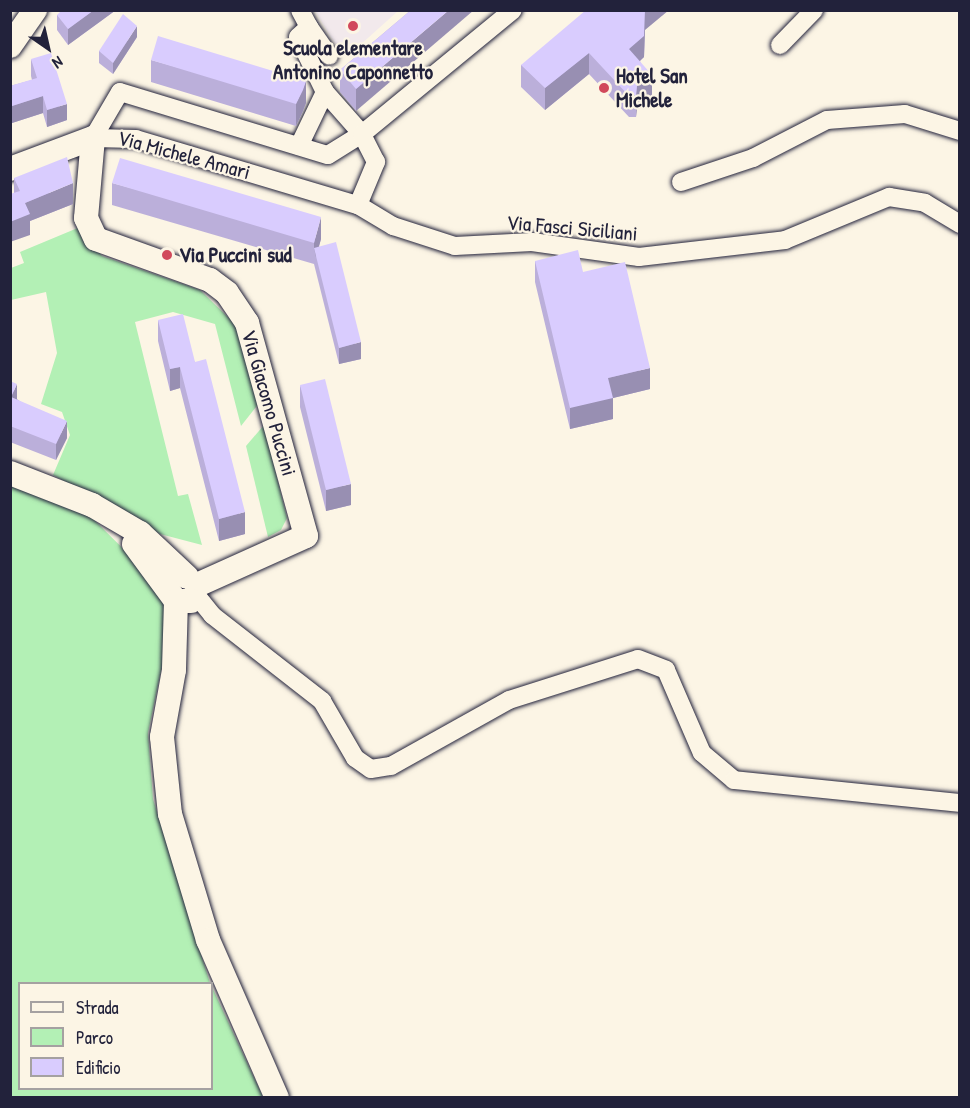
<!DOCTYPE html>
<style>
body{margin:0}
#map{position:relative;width:970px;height:1108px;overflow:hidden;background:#fcf5e5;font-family:"Patrick Hand",sans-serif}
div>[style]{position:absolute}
.built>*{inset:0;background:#f2e9ec}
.green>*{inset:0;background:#b3f0b5}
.roads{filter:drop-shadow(0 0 2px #22223b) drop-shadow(0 0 2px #22223b)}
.minor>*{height:18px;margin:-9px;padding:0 9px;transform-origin:9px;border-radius:9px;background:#fcf5e5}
.major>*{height:24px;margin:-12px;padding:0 12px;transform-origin:12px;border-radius:12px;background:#fcf5e5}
.wall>*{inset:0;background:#bbafda}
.shaded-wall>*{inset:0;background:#988fb2}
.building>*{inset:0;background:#d9ccfe}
.dots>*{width:16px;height:16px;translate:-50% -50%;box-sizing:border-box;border:3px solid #fcf5e5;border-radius:50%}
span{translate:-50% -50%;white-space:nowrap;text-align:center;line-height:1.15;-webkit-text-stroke:4.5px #fcf5e5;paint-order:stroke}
.poi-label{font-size:21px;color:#22223b;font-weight:700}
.left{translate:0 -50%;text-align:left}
.street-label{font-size:21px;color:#22223b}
.frame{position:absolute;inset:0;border:12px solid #22223b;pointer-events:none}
.legend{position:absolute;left:18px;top:982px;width:195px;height:108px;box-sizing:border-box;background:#fcf5e5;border:2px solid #a5a1a1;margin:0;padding:8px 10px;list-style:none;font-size:18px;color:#22223b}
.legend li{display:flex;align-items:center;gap:12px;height:30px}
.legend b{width:30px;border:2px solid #a5a1a1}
.north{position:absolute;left:18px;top:18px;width:60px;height:60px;-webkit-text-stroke:4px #fcf5e5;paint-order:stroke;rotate:146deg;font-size:16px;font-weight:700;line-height:24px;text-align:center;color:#22223b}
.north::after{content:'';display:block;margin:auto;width:21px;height:27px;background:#22223b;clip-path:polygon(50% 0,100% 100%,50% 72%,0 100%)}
</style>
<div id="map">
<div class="built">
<div style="clip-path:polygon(315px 11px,398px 11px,349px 55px,334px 42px)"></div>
</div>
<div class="green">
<div style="clip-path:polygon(80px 227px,102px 256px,200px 290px,236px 325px,260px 402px,241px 426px,215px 324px,173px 312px,135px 322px,178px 496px,188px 494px,202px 545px,160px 534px,53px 475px,70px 435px,62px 412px,41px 404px,57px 353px,46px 292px,11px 300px,11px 268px,24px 263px,20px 252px)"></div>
<div style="clip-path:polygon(264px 425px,287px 518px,281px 530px,268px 537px,246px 446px)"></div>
<div style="clip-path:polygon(10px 479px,86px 512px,164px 589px,166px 647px,148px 733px,153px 799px,210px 983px,20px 984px,20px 1088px,212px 1088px,212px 987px,263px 1097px,11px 1097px)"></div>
</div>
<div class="roads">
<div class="minor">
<div style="left:309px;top:27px;width:35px;rotate:55deg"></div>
<div style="left:780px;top:45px;width:49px;rotate:-45.8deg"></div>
<div style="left:93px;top:138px;width:43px;rotate:1.3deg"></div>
<div style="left:136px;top:139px;width:232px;rotate:16.6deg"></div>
<div style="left:358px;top:205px;width:41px;rotate:31deg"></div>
<div style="left:393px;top:226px;width:65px;rotate:17.9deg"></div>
<div style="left:455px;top:246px;width:77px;rotate:-3deg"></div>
<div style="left:532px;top:242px;width:108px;rotate:8deg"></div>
<div style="left:639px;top:257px;width:147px;rotate:-6.6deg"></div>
<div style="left:785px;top:240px;width:113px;rotate:-22.5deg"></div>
<div style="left:889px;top:197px;width:36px;rotate:9deg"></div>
<div style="left:925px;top:203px;width:41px;rotate:31deg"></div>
<div style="left:93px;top:138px;width:53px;rotate:-59.6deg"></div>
<div style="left:120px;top:92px;width:217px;rotate:16.9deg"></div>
<div style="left:328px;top:155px;width:40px;rotate:-32deg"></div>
<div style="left:362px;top:134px;width:56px;rotate:-131.4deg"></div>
<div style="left:299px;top:146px;width:60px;rotate:-64.3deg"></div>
<div style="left:325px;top:92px;width:61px;rotate:-116.1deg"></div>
<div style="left:298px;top:37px;width:15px;rotate:-42deg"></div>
<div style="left:309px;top:27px;width:19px;rotate:-118deg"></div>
<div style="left:681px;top:182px;width:76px;rotate:-18.4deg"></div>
<div style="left:753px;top:158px;width:83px;rotate:-27.2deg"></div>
<div style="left:827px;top:120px;width:78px;rotate:-4.4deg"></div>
<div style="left:905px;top:114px;width:58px;rotate:17.2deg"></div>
<div style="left:358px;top:205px;width:47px;rotate:-67.3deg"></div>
<div style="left:376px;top:162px;width:31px;rotate:-117deg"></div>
<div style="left:362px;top:134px;width:195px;rotate:-39.4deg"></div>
<div style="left:196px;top:595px;width:26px;rotate:51deg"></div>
<div style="left:212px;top:615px;width:140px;rotate:38deg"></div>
<div style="left:322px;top:701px;width:66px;rotate:59.9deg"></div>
<div style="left:355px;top:758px;width:19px;rotate:35deg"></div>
<div style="left:371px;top:769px;width:20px;rotate:-9deg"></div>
<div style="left:391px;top:766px;width:135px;rotate:-29.2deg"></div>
<div style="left:509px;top:700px;width:135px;rotate:-17.6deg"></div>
<div style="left:638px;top:659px;width:30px;rotate:21deg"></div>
<div style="left:666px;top:670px;width:90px;rotate:66.6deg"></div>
<div style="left:702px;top:753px;width:42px;rotate:40.2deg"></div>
<div style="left:734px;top:780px;width:227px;rotate:5.8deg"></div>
</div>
<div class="major">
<div style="left:10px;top:46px;width:44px;rotate:-55.2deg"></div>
<div style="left:10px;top:169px;width:89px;rotate:-20.5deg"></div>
<div style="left:93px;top:138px;width:80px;rotate:95deg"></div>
<div style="left:86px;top:218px;width:23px;rotate:65deg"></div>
<div style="left:96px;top:239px;width:121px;rotate:19.8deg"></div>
<div style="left:210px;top:280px;width:21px;rotate:37deg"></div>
<div style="left:227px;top:293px;width:36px;rotate:56deg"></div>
<div style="left:247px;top:323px;width:221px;rotate:74.5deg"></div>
<div style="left:306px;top:536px;width:120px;rotate:155.8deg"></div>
<div style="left:10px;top:473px;width:88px;rotate:21.3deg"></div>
<div style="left:92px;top:505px;width:56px;rotate:30.3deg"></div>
<div style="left:140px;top:533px;width:64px;rotate:43.1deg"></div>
<div style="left:134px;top:544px;width:71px;rotate:53.6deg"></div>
<div style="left:176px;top:601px;width:15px"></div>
<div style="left:176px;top:601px;width:69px;rotate:91.7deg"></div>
<div style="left:174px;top:670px;width:68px;rotate:100.2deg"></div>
<div style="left:162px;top:737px;width:77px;rotate:84.1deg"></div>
<div style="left:170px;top:814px;width:132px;rotate:73.2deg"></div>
<div style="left:208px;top:940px;width:172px;rotate:66.4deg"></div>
</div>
</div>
<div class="wall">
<div style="clip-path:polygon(116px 10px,68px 45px,57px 30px,57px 15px)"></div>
<div style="clip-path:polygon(411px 10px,356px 111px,340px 92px,340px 70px)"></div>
<div style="clip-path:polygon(645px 30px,644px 57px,640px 61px,652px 97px,637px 107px,636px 117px,629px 117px,589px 74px,545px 110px,521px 87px,521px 65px)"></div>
<div style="clip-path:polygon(137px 37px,113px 74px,99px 63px,99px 51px)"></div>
<div style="clip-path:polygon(31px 59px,67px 120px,47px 127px,43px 113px,12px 123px,10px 117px,10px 86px,32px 80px,31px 76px)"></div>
<div style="clip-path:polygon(151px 60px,306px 103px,303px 111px,296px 126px,151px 82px)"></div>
<div style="clip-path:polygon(14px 178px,73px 204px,30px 221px,30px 235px,14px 193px)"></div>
<div style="clip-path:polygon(112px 183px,321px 239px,319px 246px,361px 359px,339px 364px,314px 264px,112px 205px)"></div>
<div style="clip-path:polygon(535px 261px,583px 272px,650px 389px,613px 398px,613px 419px,570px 429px,535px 282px)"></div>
<div style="clip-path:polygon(158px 320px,195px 362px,245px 534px,219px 541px,180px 388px,170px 391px,158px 341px)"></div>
<div style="clip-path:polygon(10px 381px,17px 399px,67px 438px,56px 460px,10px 442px)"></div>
<div style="clip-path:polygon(300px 385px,351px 505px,326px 511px,300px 407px)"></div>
</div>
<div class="shaded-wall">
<div style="clip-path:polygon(94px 10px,116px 10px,68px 45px,68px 29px)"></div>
<div style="clip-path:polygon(449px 10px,474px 10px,356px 111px,356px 89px)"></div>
<div style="clip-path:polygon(645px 10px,669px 10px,645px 30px,644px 57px,629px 71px,629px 49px)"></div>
<div style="clip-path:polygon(137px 26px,137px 37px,113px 74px,113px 63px)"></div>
<div style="clip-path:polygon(589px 53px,589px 74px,545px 110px,545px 88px)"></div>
<div style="clip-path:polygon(652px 75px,652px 97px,637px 107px,636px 117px,636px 95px,637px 86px)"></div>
<div style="clip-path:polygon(306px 81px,306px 103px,303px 111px,296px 126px,296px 104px)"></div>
<div style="clip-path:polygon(43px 96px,43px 113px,12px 123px,12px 106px)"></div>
<div style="clip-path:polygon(67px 104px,67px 120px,47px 127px,47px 110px)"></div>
<div style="clip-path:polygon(73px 183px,73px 204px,30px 221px,30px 235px,10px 242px,10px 222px,25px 203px)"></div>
<div style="clip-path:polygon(321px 217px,321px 239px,316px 257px,314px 248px,314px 243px)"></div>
<div style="clip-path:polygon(361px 342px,361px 359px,339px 364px,339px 348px)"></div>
<div style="clip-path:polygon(180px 367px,180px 388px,170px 391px,170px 369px)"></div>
<div style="clip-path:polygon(650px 368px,650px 389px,613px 398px,613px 419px,570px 429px,570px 408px,608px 378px)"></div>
<div style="clip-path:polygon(17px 384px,17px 400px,11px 397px)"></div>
<div style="clip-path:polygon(67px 421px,67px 438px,56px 460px,56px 444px)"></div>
<div style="clip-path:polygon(351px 484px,351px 505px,326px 511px,326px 490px)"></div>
<div style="clip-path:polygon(245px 512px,245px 534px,219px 541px,219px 519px)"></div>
</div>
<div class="building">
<div style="clip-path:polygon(62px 10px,94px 10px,68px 29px,57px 15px)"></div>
<div style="clip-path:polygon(411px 10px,449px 10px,356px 89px,340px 70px)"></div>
<div style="clip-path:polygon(586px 10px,645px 10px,644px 36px,629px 49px,652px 75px,637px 86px,636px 95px,629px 96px,589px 53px,545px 88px,521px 65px)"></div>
<div style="clip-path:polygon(123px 14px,137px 26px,113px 63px,99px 51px)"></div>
<div style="clip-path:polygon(158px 36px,306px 81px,303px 90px,296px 104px,151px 60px)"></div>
<div style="clip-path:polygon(51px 53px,67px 104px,47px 110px,43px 96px,12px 106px,10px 101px,10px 86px,37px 78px,31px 59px)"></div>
<div style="clip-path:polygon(67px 157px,73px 183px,25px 203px,30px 214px,10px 222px,10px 194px,20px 191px,14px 178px)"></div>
<div style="clip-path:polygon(120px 158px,321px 217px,314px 243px,112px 183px)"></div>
<div style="clip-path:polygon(336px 242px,361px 342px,339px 348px,314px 248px)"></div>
<div style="clip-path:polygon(578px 250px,583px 272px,625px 262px,650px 368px,608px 378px,613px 398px,570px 408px,535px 261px)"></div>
<div style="clip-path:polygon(183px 314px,195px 362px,206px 359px,245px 512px,219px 519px,180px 367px,170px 369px,158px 320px)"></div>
<div style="clip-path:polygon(325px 379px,351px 484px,326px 490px,300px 385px)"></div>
<div style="clip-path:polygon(10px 381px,17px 384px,11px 397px,67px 421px,56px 444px,10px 426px)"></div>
</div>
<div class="dots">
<div style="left:353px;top:26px;background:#d1495b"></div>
<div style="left:604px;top:88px;background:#d1495b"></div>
<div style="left:167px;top:255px;background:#d1495b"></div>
</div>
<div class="poi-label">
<span style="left:353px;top:60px">Scuola elementare<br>Antonino Caponnetto</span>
<span class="left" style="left:616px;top:88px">Hotel San<br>Michele</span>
<span class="left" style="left:179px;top:255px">Via Puccini sud</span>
</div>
<div class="street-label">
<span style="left:184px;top:155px;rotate:15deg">Via Michele Amari</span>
<span style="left:572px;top:228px;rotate:5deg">Via Fasci Siciliani</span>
<span style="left:269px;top:403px;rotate:74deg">Via Giacomo Puccini</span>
</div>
<div class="frame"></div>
<ul class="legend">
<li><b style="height:8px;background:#fcf5e5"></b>Strada</li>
<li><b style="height:16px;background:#b3f0b5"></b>Parco</li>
<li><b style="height:16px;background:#d9ccfe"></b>Edificio</li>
</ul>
<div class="north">N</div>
</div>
